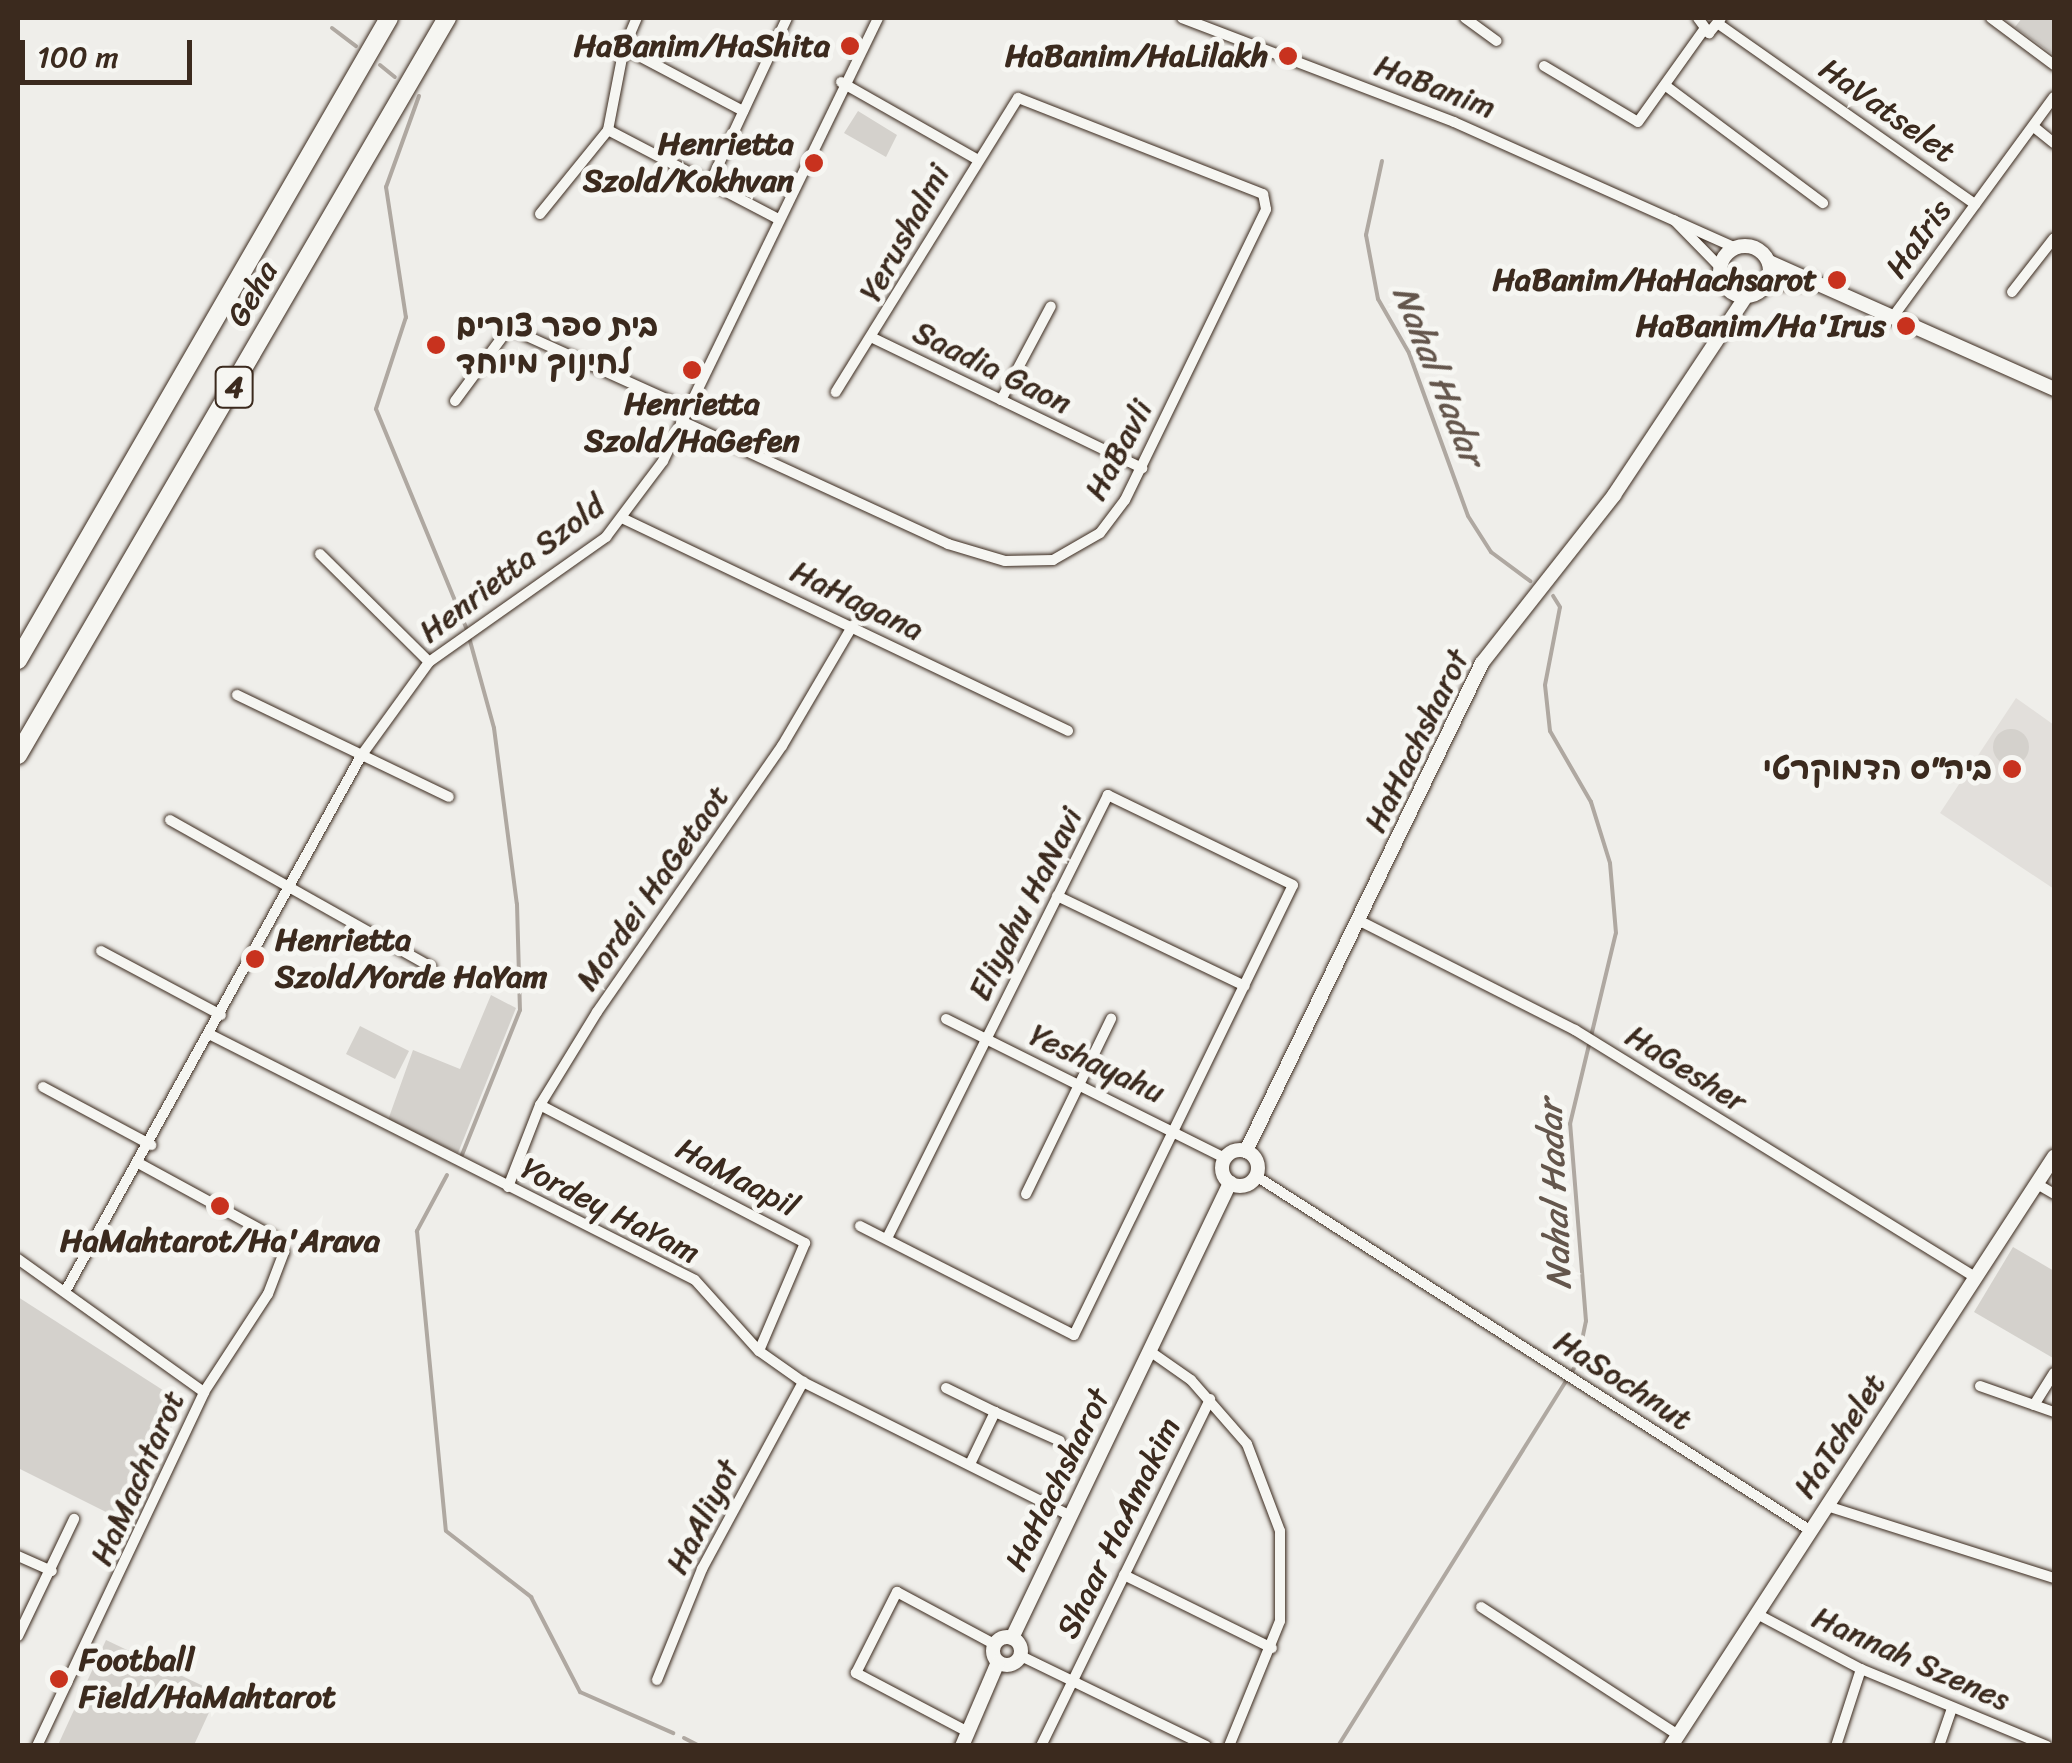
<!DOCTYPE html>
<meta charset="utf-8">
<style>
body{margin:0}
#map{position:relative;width:2072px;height:1763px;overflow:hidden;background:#efeeea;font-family:Sriracha,"Playpen Sans Hebrew",sans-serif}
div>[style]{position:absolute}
.built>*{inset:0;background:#e2dfdb}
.green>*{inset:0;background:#d4d1cc}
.round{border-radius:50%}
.stream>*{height:4px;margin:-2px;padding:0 2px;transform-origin:2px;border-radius:2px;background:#afa8a1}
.roads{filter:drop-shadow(0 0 2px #3b2a1e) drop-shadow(0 0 2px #3b2a1e)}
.street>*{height:10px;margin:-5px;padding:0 5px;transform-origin:5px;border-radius:5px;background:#f6f6f2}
.secondary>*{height:14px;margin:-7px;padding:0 7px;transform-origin:7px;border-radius:7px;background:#f6f6f2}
.secondary>.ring{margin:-7px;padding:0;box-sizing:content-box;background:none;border:14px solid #f6f6f2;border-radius:50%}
.highway>*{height:18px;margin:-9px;padding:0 9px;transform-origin:9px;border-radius:9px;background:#f6f6f2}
.dots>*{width:28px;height:28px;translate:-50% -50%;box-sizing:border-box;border:5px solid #f6f6f2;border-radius:50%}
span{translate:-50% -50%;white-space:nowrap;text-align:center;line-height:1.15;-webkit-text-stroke:10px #f6f6f2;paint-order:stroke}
.shield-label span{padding:2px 8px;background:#f6f6f2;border:2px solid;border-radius:8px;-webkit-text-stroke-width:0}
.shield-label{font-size:30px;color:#3b2a1e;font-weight:700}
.poi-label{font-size:32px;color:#3b2a1e;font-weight:700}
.right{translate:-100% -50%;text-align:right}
.left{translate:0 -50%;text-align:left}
.street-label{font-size:32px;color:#3b2a1e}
.water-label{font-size:35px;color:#64564c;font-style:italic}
.frame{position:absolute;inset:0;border:20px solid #3b2a1e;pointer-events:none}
.scale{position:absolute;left:20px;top:40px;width:172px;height:45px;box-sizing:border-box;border:5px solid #3b2a1e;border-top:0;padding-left:12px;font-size:30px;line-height:35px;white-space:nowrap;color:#3b2a1e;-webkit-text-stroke:8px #f6f6f2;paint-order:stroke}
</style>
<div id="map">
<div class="built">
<div style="clip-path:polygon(2016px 698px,2054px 725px,2054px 889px,1940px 813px)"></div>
</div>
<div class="green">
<div style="clip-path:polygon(2022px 18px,2054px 18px,2054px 55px,2015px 27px)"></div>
<div style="clip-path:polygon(858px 111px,897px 135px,886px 157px,844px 133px)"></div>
<div class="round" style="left:1993px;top:729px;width:36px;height:36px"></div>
<div style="clip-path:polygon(491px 995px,516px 1008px,458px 1153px,388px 1120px,413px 1050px,460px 1069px)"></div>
<div style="clip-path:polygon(360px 1026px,409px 1051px,395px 1079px,346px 1054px)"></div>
<div style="clip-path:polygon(2013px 1247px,2054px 1271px,2053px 1358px,1974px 1312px)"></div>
<div style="clip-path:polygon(18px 1297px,183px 1403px,126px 1522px,18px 1468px)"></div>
<div style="clip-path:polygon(106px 1640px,218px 1693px,194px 1745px,58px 1745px)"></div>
</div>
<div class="stream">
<div style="left:332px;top:28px;width:30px;rotate:37deg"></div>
<div style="left:380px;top:65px;width:19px;rotate:39deg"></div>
<div style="left:419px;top:96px;width:97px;rotate:109.9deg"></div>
<div style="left:386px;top:187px;width:132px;rotate:81.3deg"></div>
<div style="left:406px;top:317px;width:97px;rotate:108.1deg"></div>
<div style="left:376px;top:409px;width:239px;rotate:67.6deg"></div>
<div style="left:467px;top:630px;width:102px;rotate:74.6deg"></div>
<div style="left:494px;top:728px;width:177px;rotate:82.6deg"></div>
<div style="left:517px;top:904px;width:106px;rotate:88.4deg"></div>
<div style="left:520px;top:1010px;width:156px;rotate:111.8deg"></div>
<div style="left:1382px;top:161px;width:76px;rotate:102.2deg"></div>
<div style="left:1366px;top:235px;width:65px;rotate:79.4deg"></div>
<div style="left:1378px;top:299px;width:62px;rotate:60.1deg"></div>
<div style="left:1409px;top:353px;width:173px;rotate:70.1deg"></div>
<div style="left:1468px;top:516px;width:43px;rotate:57.4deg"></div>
<div style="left:1491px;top:552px;width:49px;rotate:36.6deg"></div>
<div style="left:447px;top:1175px;width:64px;rotate:118.2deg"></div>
<div style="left:417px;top:1231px;width:301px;rotate:84.5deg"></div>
<div style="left:446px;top:1531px;width:108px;rotate:37.8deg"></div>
<div style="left:531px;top:1597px;width:107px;rotate:62.7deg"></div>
<div style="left:580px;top:1692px;width:102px;rotate:23.8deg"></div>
<div style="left:684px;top:1738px;width:18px;rotate:27deg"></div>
<div style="left:1338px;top:1746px;width:451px;rotate:-58deg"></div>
<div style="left:1577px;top:1364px;width:44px;rotate:-78.2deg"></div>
<div style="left:1586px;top:1321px;width:198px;rotate:-94.6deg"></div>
<div style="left:1570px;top:1124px;width:196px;rotate:-76.5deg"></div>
<div style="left:1616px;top:933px;width:70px;rotate:-94.9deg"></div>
<div style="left:1610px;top:863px;width:64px;rotate:-107.3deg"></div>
<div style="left:1591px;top:802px;width:82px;rotate:-120deg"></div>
<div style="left:1550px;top:731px;width:46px;rotate:-96.2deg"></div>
<div style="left:1545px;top:685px;width:79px;rotate:-79.1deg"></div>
<div style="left:1560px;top:607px;width:13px;rotate:-122deg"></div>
</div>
<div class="roads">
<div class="street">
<div style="left:1182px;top:18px;width:291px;rotate:20.9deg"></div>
<div style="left:1454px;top:122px;width:309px;rotate:24.1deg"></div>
<div style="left:1465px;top:18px;width:39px;rotate:36deg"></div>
<div style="left:1698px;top:18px;width:19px;rotate:54deg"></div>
<div style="left:1709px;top:33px;width:19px;rotate:-51deg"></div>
<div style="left:1991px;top:18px;width:79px;rotate:36.7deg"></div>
<div style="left:1720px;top:25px;width:312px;rotate:35.1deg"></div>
<div style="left:624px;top:48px;width:33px;rotate:-67deg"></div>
<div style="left:1544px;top:66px;width:109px;rotate:30.8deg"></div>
<div style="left:1638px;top:122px;width:112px;rotate:-54.5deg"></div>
<div style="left:841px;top:82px;width:154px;rotate:29.6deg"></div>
<div style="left:1666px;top:86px;width:196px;rotate:36.7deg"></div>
<div style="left:2034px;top:127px;width:26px;rotate:39deg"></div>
<div style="left:608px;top:130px;width:190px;rotate:27.6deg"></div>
<div style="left:710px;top:183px;width:182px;rotate:-65deg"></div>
<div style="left:540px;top:214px;width:108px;rotate:-51deg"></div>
<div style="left:608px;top:130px;width:84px;rotate:-79deg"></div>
<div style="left:624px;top:48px;width:135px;rotate:27.9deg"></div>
<div style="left:1674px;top:220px;width:66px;rotate:45.6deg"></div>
<div style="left:2012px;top:292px;width:68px;rotate:-52.1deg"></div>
<div style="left:1895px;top:314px;width:269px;rotate:-53.8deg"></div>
<div style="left:875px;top:339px;width:297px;rotate:25.8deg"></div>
<div style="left:1001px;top:400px;width:106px;rotate:-62deg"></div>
<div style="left:455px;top:401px;width:91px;rotate:-53.5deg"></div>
<div style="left:509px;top:328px;width:194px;rotate:24.3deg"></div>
<div style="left:681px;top:421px;width:294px;rotate:24.7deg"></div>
<div style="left:948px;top:544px;width:59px;rotate:16.6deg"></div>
<div style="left:1005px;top:561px;width:48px;rotate:-1.2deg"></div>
<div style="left:1053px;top:560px;width:54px;rotate:-29.9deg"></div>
<div style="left:1100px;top:533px;width:41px;rotate:-52.9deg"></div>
<div style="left:1125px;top:500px;width:323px;rotate:-64.1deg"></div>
<div style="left:1266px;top:209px;width:15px;rotate:-101deg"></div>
<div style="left:1263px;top:194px;width:263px;rotate:-158.6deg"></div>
<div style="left:1018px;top:98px;width:346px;rotate:121.8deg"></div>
<div style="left:624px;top:519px;width:492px;rotate:25.5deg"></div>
<div style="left:320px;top:554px;width:153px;rotate:44.7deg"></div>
<div style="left:237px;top:695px;width:235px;rotate:25.7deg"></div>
<div style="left:170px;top:820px;width:300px;rotate:29.4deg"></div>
<div style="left:1057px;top:896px;width:208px;rotate:25.6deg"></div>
<div style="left:1360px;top:921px;width:241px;rotate:26.9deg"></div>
<div style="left:1575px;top:1030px;width:471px;rotate:31.7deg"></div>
<div style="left:101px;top:951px;width:136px;rotate:28.1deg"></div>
<div style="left:946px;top:1019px;width:312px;rotate:26.5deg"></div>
<div style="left:211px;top:1035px;width:542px;rotate:26.85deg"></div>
<div style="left:695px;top:1280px;width:96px;rotate:48deg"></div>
<div style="left:759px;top:1351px;width:54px;rotate:35.2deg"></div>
<div style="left:803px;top:1382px;width:300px;rotate:26.6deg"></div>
<div style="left:43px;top:1087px;width:123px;rotate:28.2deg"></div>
<div style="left:540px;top:1105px;width:299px;rotate:27.5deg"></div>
<div style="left:805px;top:1243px;width:117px;rotate:113.1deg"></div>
<div style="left:1256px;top:1176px;width:659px;rotate:32.6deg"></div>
<div style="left:2037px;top:1184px;width:20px;rotate:30deg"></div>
<div style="left:508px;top:1187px;width:88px;rotate:-68.7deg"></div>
<div style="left:540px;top:1105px;width:109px;rotate:-58.5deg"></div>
<div style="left:597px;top:1012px;width:324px;rotate:-55.2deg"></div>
<div style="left:782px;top:746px;width:140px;rotate:-59.6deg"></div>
<div style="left:1026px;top:1194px;width:195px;rotate:-64.1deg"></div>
<div style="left:860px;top:1226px;width:240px;rotate:27deg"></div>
<div style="left:1074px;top:1335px;width:500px;rotate:-64.05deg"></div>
<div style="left:1293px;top:885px;width:206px;rotate:-154.1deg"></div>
<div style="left:1108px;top:795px;width:495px;rotate:116.5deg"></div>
<div style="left:18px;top:1259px;width:229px;rotate:35.6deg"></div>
<div style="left:66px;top:1290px;width:610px;rotate:-61.08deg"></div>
<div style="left:361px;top:756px;width:116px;rotate:-54.1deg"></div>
<div style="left:429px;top:662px;width:217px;rotate:-35.2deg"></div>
<div style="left:606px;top:537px;width:95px;rotate:-53.1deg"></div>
<div style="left:663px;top:461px;width:492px;rotate:-64.1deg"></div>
<div style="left:1151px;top:1352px;width:49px;rotate:35deg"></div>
<div style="left:1191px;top:1380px;width:85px;rotate:48.8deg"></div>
<div style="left:1247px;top:1444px;width:93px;rotate:69.2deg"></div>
<div style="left:1280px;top:1531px;width:90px;rotate:90deg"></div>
<div style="left:1280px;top:1621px;width:135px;rotate:112.2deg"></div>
<div style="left:1980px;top:1386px;width:78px;rotate:19.4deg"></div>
<div style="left:946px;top:1388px;width:55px;rotate:26.1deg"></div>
<div style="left:2034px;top:1405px;width:38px;rotate:-58deg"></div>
<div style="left:970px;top:1464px;width:58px;rotate:-64.3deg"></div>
<div style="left:995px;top:1412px;width:71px;rotate:24deg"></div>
<div style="left:1827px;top:1506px;width:238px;rotate:17.6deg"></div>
<div style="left:18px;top:1556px;width:37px;rotate:24deg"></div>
<div style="left:1124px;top:1575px;width:165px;rotate:26.3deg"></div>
<div style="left:1481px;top:1607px;width:235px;rotate:33deg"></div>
<div style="left:1757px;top:1614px;width:118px;rotate:27.9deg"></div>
<div style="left:1861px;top:1669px;width:201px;rotate:22.5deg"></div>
<div style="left:18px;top:1636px;width:130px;rotate:-64.4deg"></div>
<div style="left:1021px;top:1656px;width:206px;rotate:25.9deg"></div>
<div style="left:657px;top:1680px;width:120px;rotate:-67.9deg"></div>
<div style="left:702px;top:1569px;width:213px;rotate:-61.6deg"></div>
<div style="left:968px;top:1732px;width:127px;rotate:-152.2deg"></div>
<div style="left:856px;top:1673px;width:91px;rotate:-63.2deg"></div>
<div style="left:897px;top:1592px;width:110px;rotate:28.2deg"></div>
<div style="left:37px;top:1746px;width:391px;rotate:-64.7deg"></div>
<div style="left:204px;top:1392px;width:117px;rotate:-56.9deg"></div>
<div style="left:268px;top:1294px;width:45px;rotate:-69.1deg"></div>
<div style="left:284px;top:1252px;width:18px;rotate:-124deg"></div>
<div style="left:274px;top:1237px;width:153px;rotate:-151.4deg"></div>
<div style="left:1041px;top:1746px;width:386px;rotate:-64deg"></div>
<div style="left:1836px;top:1746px;width:81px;rotate:-72deg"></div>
<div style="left:1939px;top:1746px;width:39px;rotate:-71deg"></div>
</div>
<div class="secondary">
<div class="ring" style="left:1720px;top:246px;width:36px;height:36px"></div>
<div style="left:1769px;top:262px;width:312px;rotate:24deg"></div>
<div style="left:1767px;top:283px;width:44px"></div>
<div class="ring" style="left:1222px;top:1150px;width:22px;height:22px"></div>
<div style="left:1246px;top:1151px;width:542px;rotate:-64.19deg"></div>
<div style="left:1482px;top:663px;width:214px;rotate:-51.8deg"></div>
<div style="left:1614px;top:495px;width:239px;rotate:-56.4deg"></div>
<div class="ring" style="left:993px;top:1637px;width:14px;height:14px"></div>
<div style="left:1012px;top:1638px;width:505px;rotate:-64.4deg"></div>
<div style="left:962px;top:1746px;width:91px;rotate:-66.8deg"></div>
<div style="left:1671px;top:1746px;width:703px;rotate:-56.97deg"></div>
</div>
<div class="highway">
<div style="left:18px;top:660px;width:741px;rotate:-59.98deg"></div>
<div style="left:18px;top:755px;width:853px;rotate:-59.8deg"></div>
</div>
</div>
<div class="dots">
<div style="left:850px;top:46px;background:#c8321e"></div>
<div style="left:1288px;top:56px;background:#c8321e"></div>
<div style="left:814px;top:163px;background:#c8321e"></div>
<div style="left:1837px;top:280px;background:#c8321e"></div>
<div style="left:1906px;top:326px;background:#c8321e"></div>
<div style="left:436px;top:345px;background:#c8321e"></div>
<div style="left:692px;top:370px;background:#c8321e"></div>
<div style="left:2012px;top:769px;background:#c8321e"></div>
<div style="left:255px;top:959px;background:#c8321e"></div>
<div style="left:220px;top:1206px;background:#c8321e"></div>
<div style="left:59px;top:1679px;background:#c8321e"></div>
</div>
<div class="shield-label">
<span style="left:234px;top:387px">4</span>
</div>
<div class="poi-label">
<span class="right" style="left:830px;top:46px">HaBanim/HaShita</span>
<span class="right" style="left:1268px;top:56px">HaBanim/HaLilakh</span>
<span class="right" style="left:794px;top:163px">Henrietta<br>Szold/Kokhvan</span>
<span class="right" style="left:1817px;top:280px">HaBanim/HaHachsarot</span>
<span class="right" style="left:1886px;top:326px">HaBanim/Ha'Irus</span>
<span class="left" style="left:456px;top:345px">בית ספר צורים<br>לחינוך מיוחד</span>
<span style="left:692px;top:423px">Henrietta<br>Szold/HaGefen</span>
<span class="right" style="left:1992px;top:769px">ביה"ס הדמוקרטי</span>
<span class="left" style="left:275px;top:959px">Henrietta<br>Szold/Yorde HaYam</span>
<span style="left:220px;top:1241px">HaMahtarot/Ha'Arava</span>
<span class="left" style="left:79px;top:1679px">Football<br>Field/HaMahtarot</span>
</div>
<div class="street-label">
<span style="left:1435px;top:87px;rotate:21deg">HaBanim</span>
<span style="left:1887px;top:111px;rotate:35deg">HaVatselet</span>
<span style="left:905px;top:233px;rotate:-61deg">Yerushalmi</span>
<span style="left:1919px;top:239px;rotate:-54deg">HaIris</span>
<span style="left:253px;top:294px;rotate:-60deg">Geha</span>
<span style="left:992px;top:368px;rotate:26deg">Saadia Gaon</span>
<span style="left:1119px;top:450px;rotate:-62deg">HaBavli</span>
<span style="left:512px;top:569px;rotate:-37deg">Henrietta Szold</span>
<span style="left:857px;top:601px;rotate:26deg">HaHagana</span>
<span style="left:1417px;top:741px;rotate:-64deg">HaHachsharot</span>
<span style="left:653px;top:888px;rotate:-55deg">Mordei HaGetaot</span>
<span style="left:1026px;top:904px;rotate:-63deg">Eliyahu HaNavi</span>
<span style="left:1097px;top:1064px;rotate:25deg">Yeshayahu</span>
<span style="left:1686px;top:1069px;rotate:32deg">HaGesher</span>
<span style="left:737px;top:1178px;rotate:28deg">HaMaapil</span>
<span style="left:610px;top:1211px;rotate:27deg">Yordey HaYam</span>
<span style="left:1623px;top:1381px;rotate:33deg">HaSochnut</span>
<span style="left:1840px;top:1436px;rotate:-57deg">HaTchelet</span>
<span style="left:138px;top:1478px;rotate:-66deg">HaMachtarot</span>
<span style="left:1058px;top:1480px;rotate:-64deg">HaHachsharot</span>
<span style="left:703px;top:1517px;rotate:-63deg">HaAliyot</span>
<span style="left:1119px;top:1528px;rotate:-64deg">Shaar HaAmakim</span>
<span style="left:1911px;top:1659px;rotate:24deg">Hannah Szenes</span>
</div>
<div class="water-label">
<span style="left:1439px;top:375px;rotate:68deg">Nahal Hadar</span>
<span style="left:1554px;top:1195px;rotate:-93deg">Nahal Hadar</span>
</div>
<div class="frame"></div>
<div class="scale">100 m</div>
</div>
